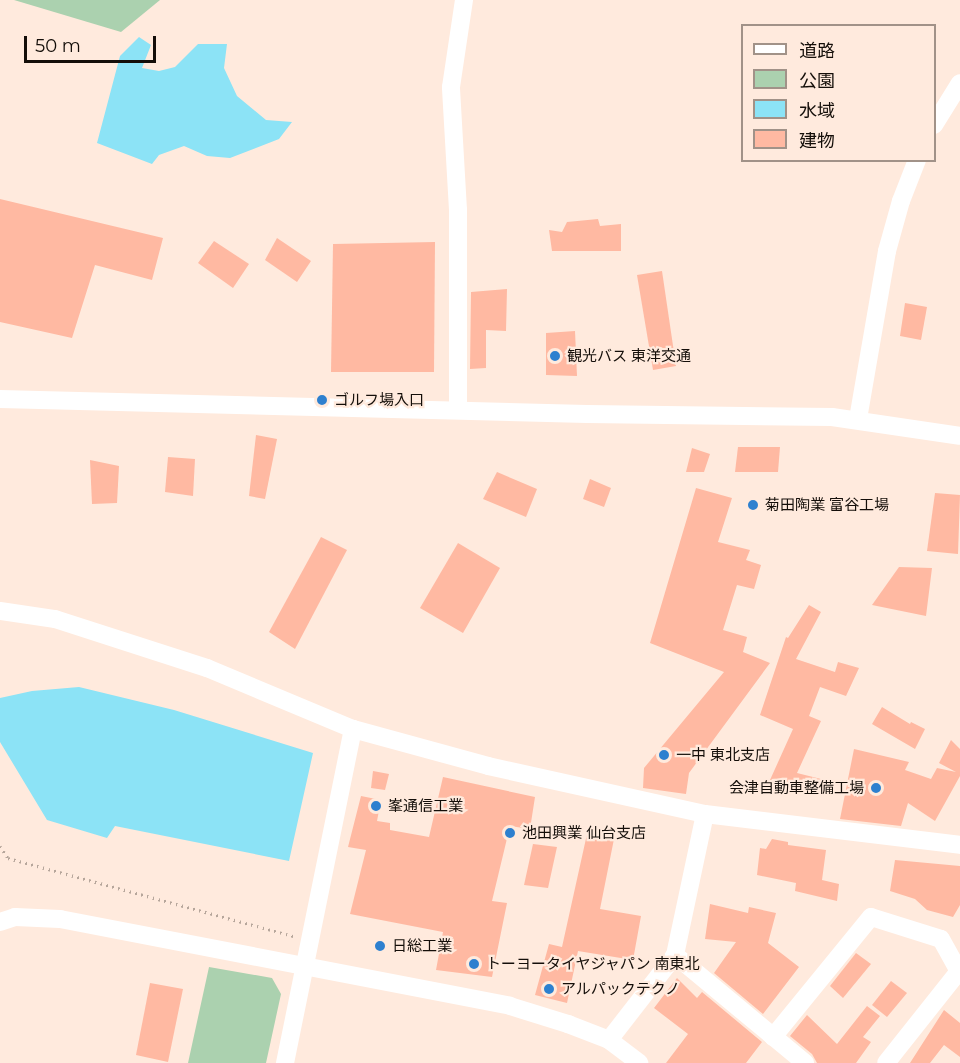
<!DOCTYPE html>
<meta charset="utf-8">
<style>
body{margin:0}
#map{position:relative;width:960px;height:1063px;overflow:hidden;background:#ffeadd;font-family:Montserrat,"Noto Sans JP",sans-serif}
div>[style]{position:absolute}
.green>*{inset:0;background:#abd1af}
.water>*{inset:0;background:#8ce3f6}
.building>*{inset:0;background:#ffb9a2}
.path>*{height:3px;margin-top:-1.5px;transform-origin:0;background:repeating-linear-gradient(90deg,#b6a69b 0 1.5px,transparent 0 6px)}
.minor>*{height:18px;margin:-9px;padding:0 9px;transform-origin:9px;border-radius:9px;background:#fff}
.dots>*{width:16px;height:16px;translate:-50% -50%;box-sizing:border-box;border:3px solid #ffeadd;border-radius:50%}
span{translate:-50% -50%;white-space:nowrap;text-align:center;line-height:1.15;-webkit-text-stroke:4.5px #ffeadd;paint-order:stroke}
.poi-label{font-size:15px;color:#140e09}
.left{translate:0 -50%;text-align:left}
.right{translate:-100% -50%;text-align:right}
.legend{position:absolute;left:741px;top:24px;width:195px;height:138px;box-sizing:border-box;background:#ffeadd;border:2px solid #a19288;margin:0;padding:8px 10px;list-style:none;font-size:18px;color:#140e09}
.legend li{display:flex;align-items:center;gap:12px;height:30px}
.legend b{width:30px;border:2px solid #a19288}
.scale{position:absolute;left:24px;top:36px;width:132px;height:27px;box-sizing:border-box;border:3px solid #140e09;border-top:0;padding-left:8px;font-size:18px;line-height:21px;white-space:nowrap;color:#140e09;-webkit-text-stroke:4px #ffeadd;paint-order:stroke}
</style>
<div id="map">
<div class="green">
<div style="clip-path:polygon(14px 0,160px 0,121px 32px)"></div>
<div style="clip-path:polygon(209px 967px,272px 978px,281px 994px,266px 1063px,188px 1063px)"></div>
</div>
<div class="water">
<div style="clip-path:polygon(139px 37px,151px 45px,142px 68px,159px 71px,175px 67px,198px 44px,227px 44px,224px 68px,237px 96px,266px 120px,292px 122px,279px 139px,230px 158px,207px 156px,184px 146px,159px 155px,152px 164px,97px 143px,120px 56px)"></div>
<div style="clip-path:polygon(79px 687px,174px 710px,313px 753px,289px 861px,115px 826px,107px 838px,47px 820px,0 742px,0 698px,32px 691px)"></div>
</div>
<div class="building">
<div style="clip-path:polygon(0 199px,163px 238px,152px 280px,95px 265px,72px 338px,0 322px)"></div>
<div style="clip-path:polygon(598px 219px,600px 226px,621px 224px,621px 251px,552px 251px,549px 230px,562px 232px,567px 222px)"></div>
<div style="clip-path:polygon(277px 238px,311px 261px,297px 282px,265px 260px)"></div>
<div style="clip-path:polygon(214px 241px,249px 264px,233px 288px,198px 263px)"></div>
<div style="clip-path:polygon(435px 242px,434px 372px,331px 372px,333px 244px)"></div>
<div style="clip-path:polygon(662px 271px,676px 366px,653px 370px,637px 275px)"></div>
<div style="clip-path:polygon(507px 289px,506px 331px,486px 330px,486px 368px,470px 369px,471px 292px)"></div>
<div style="clip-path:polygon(905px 303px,927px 307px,921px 340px,900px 336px)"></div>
<div style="clip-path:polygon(575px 331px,577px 376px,546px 375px,546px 333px)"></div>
<div style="clip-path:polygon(256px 435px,277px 439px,265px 499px,249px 496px)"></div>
<div style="clip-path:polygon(738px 447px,780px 447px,778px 472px,735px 472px)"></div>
<div style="clip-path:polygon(692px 448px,710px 454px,704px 472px,686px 472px)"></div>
<div style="clip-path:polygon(168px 457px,195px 459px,193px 496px,165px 492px)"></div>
<div style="clip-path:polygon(90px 460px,119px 466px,117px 503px,92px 504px)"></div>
<div style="clip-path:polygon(497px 472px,537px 489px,526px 517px,483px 499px)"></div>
<div style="clip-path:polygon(590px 479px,611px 488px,604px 507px,583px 499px)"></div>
<div style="clip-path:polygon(696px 488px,732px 498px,718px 542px,750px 550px,746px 560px,761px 565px,754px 589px,737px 585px,723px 630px,747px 637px,743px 652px,770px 663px,689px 773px,686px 794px,643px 788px,644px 768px,724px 672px,650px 643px)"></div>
<div style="clip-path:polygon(935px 493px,960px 495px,958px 554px,927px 551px)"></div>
<div style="clip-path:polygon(321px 537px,347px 550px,295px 649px,269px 632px)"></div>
<div style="clip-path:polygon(458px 543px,500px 568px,463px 633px,420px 608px)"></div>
<div style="clip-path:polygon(899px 567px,932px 568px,926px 616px,872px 605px)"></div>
<div style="clip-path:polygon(809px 605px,821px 612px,796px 659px,835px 672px,838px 662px,859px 668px,846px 696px,820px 687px,809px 716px,821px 721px,797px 773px,821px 779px,819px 786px,791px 784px,789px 789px,770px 780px,793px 729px,760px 715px,786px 637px,788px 638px)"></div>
<div style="clip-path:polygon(882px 707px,910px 724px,911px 722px,925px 729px,915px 749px,872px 724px)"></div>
<div style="clip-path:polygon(951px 740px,960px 749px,960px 776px,935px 821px,908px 803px,901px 826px,840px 819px,854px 749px,909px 762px,905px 770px,931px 779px,937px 768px,956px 772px,939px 763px)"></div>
<div style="clip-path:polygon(373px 771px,389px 774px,385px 790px,371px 788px)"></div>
<div style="clip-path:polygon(443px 777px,535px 797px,530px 829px,510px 826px,492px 901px,507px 903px,492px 977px,436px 970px,443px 932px,350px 914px,366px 850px,348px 847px,361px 796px,381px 800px,377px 821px,390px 823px,390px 830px,429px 837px)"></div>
<div style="clip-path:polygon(587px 834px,614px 839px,600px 909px,641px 916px,633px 960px,578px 951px,567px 1003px,535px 995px,549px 944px,562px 947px)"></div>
<div style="clip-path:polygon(772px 839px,788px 842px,788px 845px,826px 850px,822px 880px,839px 884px,837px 901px,795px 891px,796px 883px,757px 875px,760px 848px,766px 849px)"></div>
<div style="clip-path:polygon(533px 844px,557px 847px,548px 888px,524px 885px)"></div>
<div style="clip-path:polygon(895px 860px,960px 866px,960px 905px,953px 917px,927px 910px,915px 899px,890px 891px)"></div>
<div style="clip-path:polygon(710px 904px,748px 913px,749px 907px,776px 913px,768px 943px,799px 967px,763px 1014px,714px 973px,736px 942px,705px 939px)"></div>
<div style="clip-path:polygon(856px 953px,871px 964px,843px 998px,830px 986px)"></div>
<div style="clip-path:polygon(677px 978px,697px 998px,702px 992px,762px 1042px,746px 1063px,666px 1063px,688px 1034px,654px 1008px)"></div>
<div style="clip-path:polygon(891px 981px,907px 993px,887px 1017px,872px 1005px)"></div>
<div style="clip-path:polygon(150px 983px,183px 989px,168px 1062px,136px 1055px)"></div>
<div style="clip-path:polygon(867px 1006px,880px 1016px,863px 1037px,871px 1042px,856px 1063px,817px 1063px,812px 1054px,790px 1036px,807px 1015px,837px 1044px)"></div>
<div style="clip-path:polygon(944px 1010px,960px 1023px,960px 1057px,944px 1045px,930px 1063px,910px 1063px)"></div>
</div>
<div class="path">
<div style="left:0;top:846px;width:14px;rotate:56deg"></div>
<div style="left:8px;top:858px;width:296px;rotate:15.3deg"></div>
</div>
<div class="minor">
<div style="left:934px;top:125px;width:49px;rotate:-58.2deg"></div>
<div style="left:0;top:399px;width:587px;rotate:1.46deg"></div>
<div style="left:587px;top:414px;width:245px;rotate:0.7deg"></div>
<div style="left:832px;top:417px;width:129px;rotate:8.4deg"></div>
<div style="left:458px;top:410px;width:200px;rotate:-90deg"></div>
<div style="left:458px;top:210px;width:123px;rotate:-93.3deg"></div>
<div style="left:451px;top:87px;width:88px;rotate:-81.5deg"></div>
<div style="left:858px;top:419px;width:170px;rotate:-80.2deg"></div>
<div style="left:887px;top:251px;width:52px;rotate:-74.4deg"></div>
<div style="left:901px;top:201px;width:44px;rotate:-68.7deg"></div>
<div style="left:0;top:611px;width:56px;rotate:8.3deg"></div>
<div style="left:55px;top:619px;width:160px;rotate:17.9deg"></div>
<div style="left:207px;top:668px;width:158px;rotate:22.7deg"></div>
<div style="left:353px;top:729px;width:140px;rotate:15.3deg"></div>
<div style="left:488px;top:766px;width:222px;rotate:12.5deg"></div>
<div style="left:705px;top:814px;width:257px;rotate:6.9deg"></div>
<div style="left:0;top:922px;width:16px;rotate:-18deg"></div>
<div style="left:15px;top:917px;width:45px;rotate:2.5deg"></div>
<div style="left:60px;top:919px;width:458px;rotate:10.9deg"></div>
<div style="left:510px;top:1006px;width:61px;rotate:17.2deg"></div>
<div style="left:568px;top:1024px;width:44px;rotate:21.3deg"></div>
<div style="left:609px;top:1040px;width:38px;rotate:37deg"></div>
<div style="left:675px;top:955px;width:169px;rotate:39.7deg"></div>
<div style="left:773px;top:1037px;width:155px;rotate:-50.8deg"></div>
<div style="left:871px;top:917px;width:73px;rotate:17.4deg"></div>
<div style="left:941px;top:939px;width:37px;rotate:61deg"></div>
<div style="left:959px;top:971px;width:117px;rotate:128.4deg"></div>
<div style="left:609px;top:1040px;width:108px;rotate:-52.2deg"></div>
<div style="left:675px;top:955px;width:144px;rotate:-78deg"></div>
<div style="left:285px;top:1063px;width:341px;rotate:-78.5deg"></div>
</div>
<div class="dots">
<div style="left:555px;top:356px;background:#2e80cf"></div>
<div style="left:322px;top:400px;background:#2e80cf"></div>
<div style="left:753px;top:505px;background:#2e80cf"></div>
<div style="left:664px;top:755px;background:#2e80cf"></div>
<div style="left:876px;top:788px;background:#2e80cf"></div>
<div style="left:376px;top:806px;background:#2e80cf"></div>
<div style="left:510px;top:833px;background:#2e80cf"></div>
<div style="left:380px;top:946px;background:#2e80cf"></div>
<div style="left:474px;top:964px;background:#2e80cf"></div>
<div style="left:549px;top:989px;background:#2e80cf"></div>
</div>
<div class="poi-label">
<span class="left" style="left:567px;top:356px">観光バス 東洋交通</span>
<span class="left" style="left:334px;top:400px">ゴルフ場入口</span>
<span class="left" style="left:765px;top:505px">菊田陶業 富谷工場</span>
<span class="left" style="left:676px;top:755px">一中 東北支店</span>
<span class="right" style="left:864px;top:788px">会津自動車整備工場</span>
<span class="left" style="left:388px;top:806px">峯通信工業</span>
<span class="left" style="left:522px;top:833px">池田興業 仙台支店</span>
<span class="left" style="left:392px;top:946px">日総工業</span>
<span class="left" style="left:486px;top:964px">トーヨータイヤジャパン 南東北</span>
<span class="left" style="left:561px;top:989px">アルパックテクノ</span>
</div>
<ul class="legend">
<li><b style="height:8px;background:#fff"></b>道路</li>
<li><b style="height:16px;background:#abd1af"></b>公園</li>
<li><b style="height:16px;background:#8ce3f6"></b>水域</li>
<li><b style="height:16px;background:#ffb9a2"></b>建物</li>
</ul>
<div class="scale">50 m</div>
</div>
